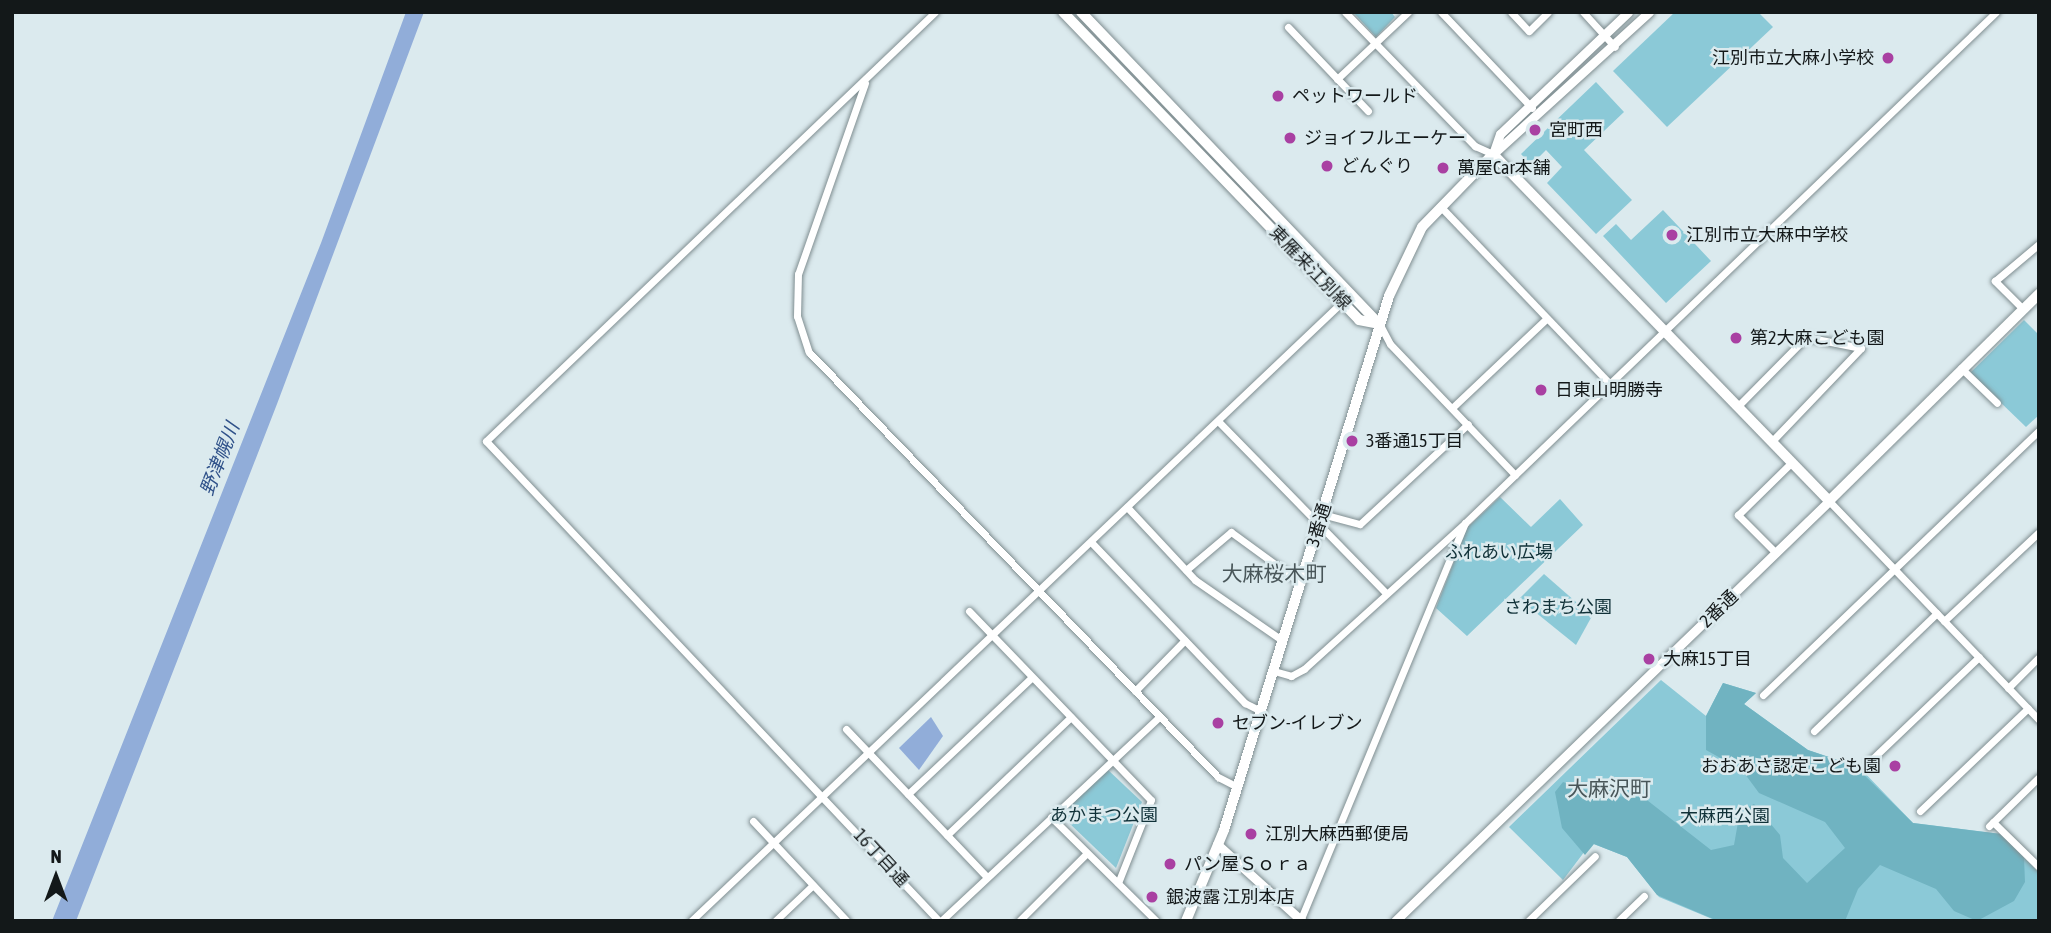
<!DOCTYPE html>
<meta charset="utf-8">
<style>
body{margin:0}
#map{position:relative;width:2051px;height:933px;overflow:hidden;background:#dbeaee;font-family:"Asap Condensed","Noto Sans JP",sans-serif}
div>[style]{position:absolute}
.green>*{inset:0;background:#8bc9d7}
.forest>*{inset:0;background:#70b3c1}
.water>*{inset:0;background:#91add9}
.roads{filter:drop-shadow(0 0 2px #808e91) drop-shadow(0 0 2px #808e91)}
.minor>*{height:7px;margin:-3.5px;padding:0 3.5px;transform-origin:3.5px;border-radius:3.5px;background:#fff}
.tertiary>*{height:9px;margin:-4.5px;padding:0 4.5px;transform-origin:4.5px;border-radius:4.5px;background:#fff}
.secondary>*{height:10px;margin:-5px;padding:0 5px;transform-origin:5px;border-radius:5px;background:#fff}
.dots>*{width:19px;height:19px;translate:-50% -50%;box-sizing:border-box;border:4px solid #dbeaee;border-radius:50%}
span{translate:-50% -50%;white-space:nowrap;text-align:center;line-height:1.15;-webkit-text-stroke:5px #dbeaee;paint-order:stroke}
.poi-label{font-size:18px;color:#131819}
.right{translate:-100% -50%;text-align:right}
.left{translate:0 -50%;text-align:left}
.street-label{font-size:18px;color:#131819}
.park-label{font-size:18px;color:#103138}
.water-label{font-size:19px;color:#2f5189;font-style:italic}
.quarter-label{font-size:21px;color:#495659}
.frame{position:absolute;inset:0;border:14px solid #131819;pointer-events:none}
.north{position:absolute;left:21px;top:842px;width:70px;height:70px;-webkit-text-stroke:5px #dbeaee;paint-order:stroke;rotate:0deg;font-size:19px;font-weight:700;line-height:28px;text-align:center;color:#131819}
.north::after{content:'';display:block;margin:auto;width:24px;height:32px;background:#131819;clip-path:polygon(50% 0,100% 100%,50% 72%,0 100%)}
</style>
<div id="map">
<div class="green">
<div style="clip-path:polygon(1353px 12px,1391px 12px,1395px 17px,1376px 37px)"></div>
<div style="clip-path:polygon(1675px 12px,1758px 12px,1773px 27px,1667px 127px,1613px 71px)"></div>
<div style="clip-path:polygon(1596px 82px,1624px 112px,1584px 150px,1632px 200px,1596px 234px,1547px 183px,1562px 167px,1546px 150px,1531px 165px,1521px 154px)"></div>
<div style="clip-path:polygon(1663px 210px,1711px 261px,1666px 303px,1603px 236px,1616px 224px,1631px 240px)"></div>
<div style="clip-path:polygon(2024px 320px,2039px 335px,2039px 415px,2026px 427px,1970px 373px)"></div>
<div style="clip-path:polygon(1500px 497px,1531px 527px,1560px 499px,1583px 525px,1467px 636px,1436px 608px,1467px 528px)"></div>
<div style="clip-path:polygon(1544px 574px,1592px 616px,1576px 645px,1519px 599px)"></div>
<div style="clip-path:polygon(1661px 680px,1706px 716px,1723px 683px,1756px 693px,1744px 704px,1808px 750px,1859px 767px,1913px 823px,2001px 834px,2039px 873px,2039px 921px,1717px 921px,1659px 897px,1627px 857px,1591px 843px,1563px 880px,1509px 827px)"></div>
<div style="clip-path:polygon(1107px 769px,1142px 802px,1116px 868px,1067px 821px,1065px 811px)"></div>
</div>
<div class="forest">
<div style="clip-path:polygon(1723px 683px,1756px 693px,1744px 704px,1808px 750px,1855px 766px,1913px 823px,2001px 834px,2024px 858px,2025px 882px,2014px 901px,1977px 921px,1954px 911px,1936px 889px,1880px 865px,1858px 889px,1845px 921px,1718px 921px,1657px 895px,1627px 857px,1594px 844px,1585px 855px,1562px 828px,1555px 792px,1563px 782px,1603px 796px,1643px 797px,1711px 850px,1734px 845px,1740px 811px,1754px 804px,1780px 835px,1783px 858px,1807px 883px,1845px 848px,1825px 822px,1759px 793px,1742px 770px,1706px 750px,1706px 716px)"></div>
</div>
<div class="water">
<div style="clip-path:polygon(406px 12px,424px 12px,277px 404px,76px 921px,52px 921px,321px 243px)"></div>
<div style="clip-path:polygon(931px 717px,943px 736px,919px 770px,899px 748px)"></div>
</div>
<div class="roads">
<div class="minor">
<div style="left:935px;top:12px;width:621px;rotate:136.3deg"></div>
<div style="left:486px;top:441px;width:660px;rotate:46.66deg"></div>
<div style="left:1345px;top:12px;width:187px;rotate:45.9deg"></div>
<div style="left:1475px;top:146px;width:20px;rotate:24deg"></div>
<div style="left:1441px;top:12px;width:132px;rotate:46.5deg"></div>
<div style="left:1511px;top:12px;width:26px;rotate:47deg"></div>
<div style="left:1529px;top:31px;width:27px;rotate:-45deg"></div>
<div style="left:1583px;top:12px;width:47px;rotate:47.6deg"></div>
<div style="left:1288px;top:27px;width:116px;rotate:46.4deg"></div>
<div style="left:1337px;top:79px;width:98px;rotate:-43.3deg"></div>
<div style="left:865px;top:83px;width:202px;rotate:109.3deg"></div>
<div style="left:798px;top:274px;width:42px;rotate:91.4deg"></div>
<div style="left:797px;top:316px;width:38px;rotate:72deg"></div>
<div style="left:809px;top:352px;width:590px;rotate:46.1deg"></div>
<div style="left:1218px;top:777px;width:22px;rotate:27deg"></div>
<div style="left:1440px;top:206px;width:245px;rotate:46.3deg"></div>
<div style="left:2023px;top:309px;width:40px;rotate:-135deg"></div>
<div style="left:1995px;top:281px;width:57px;rotate:-40.1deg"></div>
<div style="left:1380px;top:325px;width:21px;rotate:62deg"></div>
<div style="left:1390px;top:344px;width:181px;rotate:46.3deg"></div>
<div style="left:1961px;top:368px;width:50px;rotate:44.2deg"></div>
<div style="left:1738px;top:406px;width:97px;rotate:-45.4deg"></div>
<div style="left:1806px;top:337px;width:56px;rotate:11.3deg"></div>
<div style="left:1861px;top:348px;width:129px;rotate:133.7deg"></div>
<div style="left:1453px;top:407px;width:129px;rotate:-43.4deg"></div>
<div style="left:1218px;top:421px;width:239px;rotate:45.7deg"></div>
<div style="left:1829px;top:501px;width:303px;rotate:46.2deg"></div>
<div style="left:1127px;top:507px;width:100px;rotate:47deg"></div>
<div style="left:1195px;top:580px;width:107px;rotate:34.7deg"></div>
<div style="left:1322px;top:514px;width:39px;rotate:15deg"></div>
<div style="left:1360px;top:524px;width:147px;rotate:-42.8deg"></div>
<div style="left:1091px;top:542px;width:223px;rotate:46.3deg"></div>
<div style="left:1245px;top:703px;width:18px;rotate:27deg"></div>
<div style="left:1776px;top:553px;width:54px;rotate:-135deg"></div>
<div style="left:1738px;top:515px;width:76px;rotate:-44.5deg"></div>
<div style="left:1186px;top:570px;width:59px;rotate:-40.2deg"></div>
<div style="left:1231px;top:532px;width:87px;rotate:36.1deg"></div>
<div style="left:969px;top:611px;width:262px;rotate:46.1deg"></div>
<div style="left:1151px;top:800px;width:89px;rotate:111.7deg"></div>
<div style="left:1944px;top:621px;width:130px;rotate:-43.1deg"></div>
<div style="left:1274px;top:671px;width:18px;rotate:16deg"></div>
<div style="left:1291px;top:676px;width:15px;rotate:-28deg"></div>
<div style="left:1304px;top:669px;width:217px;rotate:-42.2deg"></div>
<div style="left:2008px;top:688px;width:44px;rotate:-45deg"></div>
<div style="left:1135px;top:691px;width:71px;rotate:-45.6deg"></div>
<div style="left:1763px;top:695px;width:383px;rotate:-43.8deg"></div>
<div style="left:846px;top:729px;width:204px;rotate:46.4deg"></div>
<div style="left:1814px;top:731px;width:170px;rotate:-43.8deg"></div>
<div style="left:1869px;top:762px;width:152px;rotate:-43.7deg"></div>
<div style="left:908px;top:794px;width:170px;rotate:-43.3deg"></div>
<div style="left:1920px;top:811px;width:149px;rotate:-43.6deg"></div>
<div style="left:1051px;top:817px;width:148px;rotate:44.7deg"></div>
<div style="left:753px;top:821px;width:137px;rotate:46.8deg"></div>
<div style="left:1993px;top:822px;width:64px;rotate:44.4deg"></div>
<div style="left:1989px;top:826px;width:70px;rotate:-44.4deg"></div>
<div style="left:947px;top:835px;width:171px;rotate:-43.6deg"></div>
<div style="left:691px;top:921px;width:898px;rotate:-43.56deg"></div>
<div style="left:775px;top:921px;width:52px;rotate:-43.5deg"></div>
<div style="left:941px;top:921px;width:299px;rotate:-43.1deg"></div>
<div style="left:1019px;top:921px;width:96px;rotate:-45deg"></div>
<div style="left:1300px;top:921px;width:431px;rotate:-67.5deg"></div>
<div style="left:1465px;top:523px;width:737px;rotate:-43.9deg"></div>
<div style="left:1528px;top:921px;width:93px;rotate:-44.1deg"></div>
<div style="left:1618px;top:921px;width:36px;rotate:-44deg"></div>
</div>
<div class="tertiary">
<div style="left:1493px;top:154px;width:211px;rotate:-42.3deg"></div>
<div style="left:1493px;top:154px;width:21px;rotate:-71deg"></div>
<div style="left:1500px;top:134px;width:177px;rotate:-43.6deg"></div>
<div style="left:1217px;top:844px;width:115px;rotate:42.2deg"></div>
<div style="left:1395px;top:921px;width:604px;rotate:-44.06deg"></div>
</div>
<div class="secondary">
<div style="left:1063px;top:12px;width:427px;rotate:46.1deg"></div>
<div style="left:1359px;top:320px;width:20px;rotate:11deg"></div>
<div style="left:1081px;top:12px;width:431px;rotate:46.3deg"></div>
<div style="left:1186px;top:921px;width:99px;rotate:-67.3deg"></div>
<div style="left:1224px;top:830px;width:559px;rotate:-72.83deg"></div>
<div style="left:1389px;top:296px;width:76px;rotate:-64.4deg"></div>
<div style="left:1422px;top:227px;width:102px;rotate:-45.8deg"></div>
<div style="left:1493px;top:154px;width:483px;rotate:45.9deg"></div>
<div style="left:1829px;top:501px;width:295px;rotate:-44.6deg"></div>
</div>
</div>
<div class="dots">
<div style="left:1888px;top:58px;background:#a940a2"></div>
<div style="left:1278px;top:96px;background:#a940a2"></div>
<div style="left:1535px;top:130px;background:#a940a2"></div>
<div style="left:1290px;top:138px;background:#a940a2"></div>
<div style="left:1327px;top:166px;background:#a940a2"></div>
<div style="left:1443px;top:168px;background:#a940a2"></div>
<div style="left:1672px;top:235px;background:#a940a2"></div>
<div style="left:1736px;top:338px;background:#a940a2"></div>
<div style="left:1541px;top:390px;background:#a940a2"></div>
<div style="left:1352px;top:441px;background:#a940a2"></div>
<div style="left:1649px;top:659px;background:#a940a2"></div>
<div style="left:1218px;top:723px;background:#a940a2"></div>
<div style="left:1895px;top:766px;background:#a940a2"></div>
<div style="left:1251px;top:834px;background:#a940a2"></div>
<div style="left:1170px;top:864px;background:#a940a2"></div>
<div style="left:1152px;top:897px;background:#a940a2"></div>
</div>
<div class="poi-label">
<span class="right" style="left:1874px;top:58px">江別市立大麻小学校</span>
<span class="left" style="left:1292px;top:96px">ペットワールド</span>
<span class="left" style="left:1549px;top:130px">宮町西</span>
<span class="left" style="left:1304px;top:138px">ジョイフルエーケー</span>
<span class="left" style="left:1341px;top:166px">どんぐり</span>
<span class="left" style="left:1457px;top:168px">萬屋Car本舗</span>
<span class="left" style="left:1686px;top:235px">江別市立大麻中学校</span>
<span class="left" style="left:1750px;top:338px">第2大麻こども園</span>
<span class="left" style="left:1555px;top:390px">日東山明勝寺</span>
<span class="left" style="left:1366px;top:441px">3番通15丁目</span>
<span class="left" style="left:1663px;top:659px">大麻15丁目</span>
<span class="left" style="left:1232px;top:723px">セブン-イレブン</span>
<span class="right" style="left:1881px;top:766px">おおあさ認定こども園</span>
<span class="left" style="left:1265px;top:834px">江別大麻西郵便局</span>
<span class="left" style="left:1184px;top:864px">パン屋Ｓｏｒａ</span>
<span class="left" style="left:1166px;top:897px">銀波露 江別本店</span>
</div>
<div class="street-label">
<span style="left:1310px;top:268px;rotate:46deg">東雁来江別線</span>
<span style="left:1319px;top:525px;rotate:-73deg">3番通</span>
<span style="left:1719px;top:609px;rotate:-44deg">2番通</span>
<span style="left:881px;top:858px;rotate:47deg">16丁目通</span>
</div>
<div class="park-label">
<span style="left:1499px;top:552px">ふれあい広場</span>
<span style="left:1558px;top:607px">さわまち公園</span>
<span style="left:1104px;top:815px">あかまつ公園</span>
<span style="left:1725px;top:816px">大麻西公園</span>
</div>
<div class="water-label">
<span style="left:220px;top:459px;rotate:-69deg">野津幌川</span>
</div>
<div class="quarter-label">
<span style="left:1274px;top:573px">大麻桜木町</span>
<span style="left:1609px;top:788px">大麻沢町</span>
</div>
<div class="frame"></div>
<div class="north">N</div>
</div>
